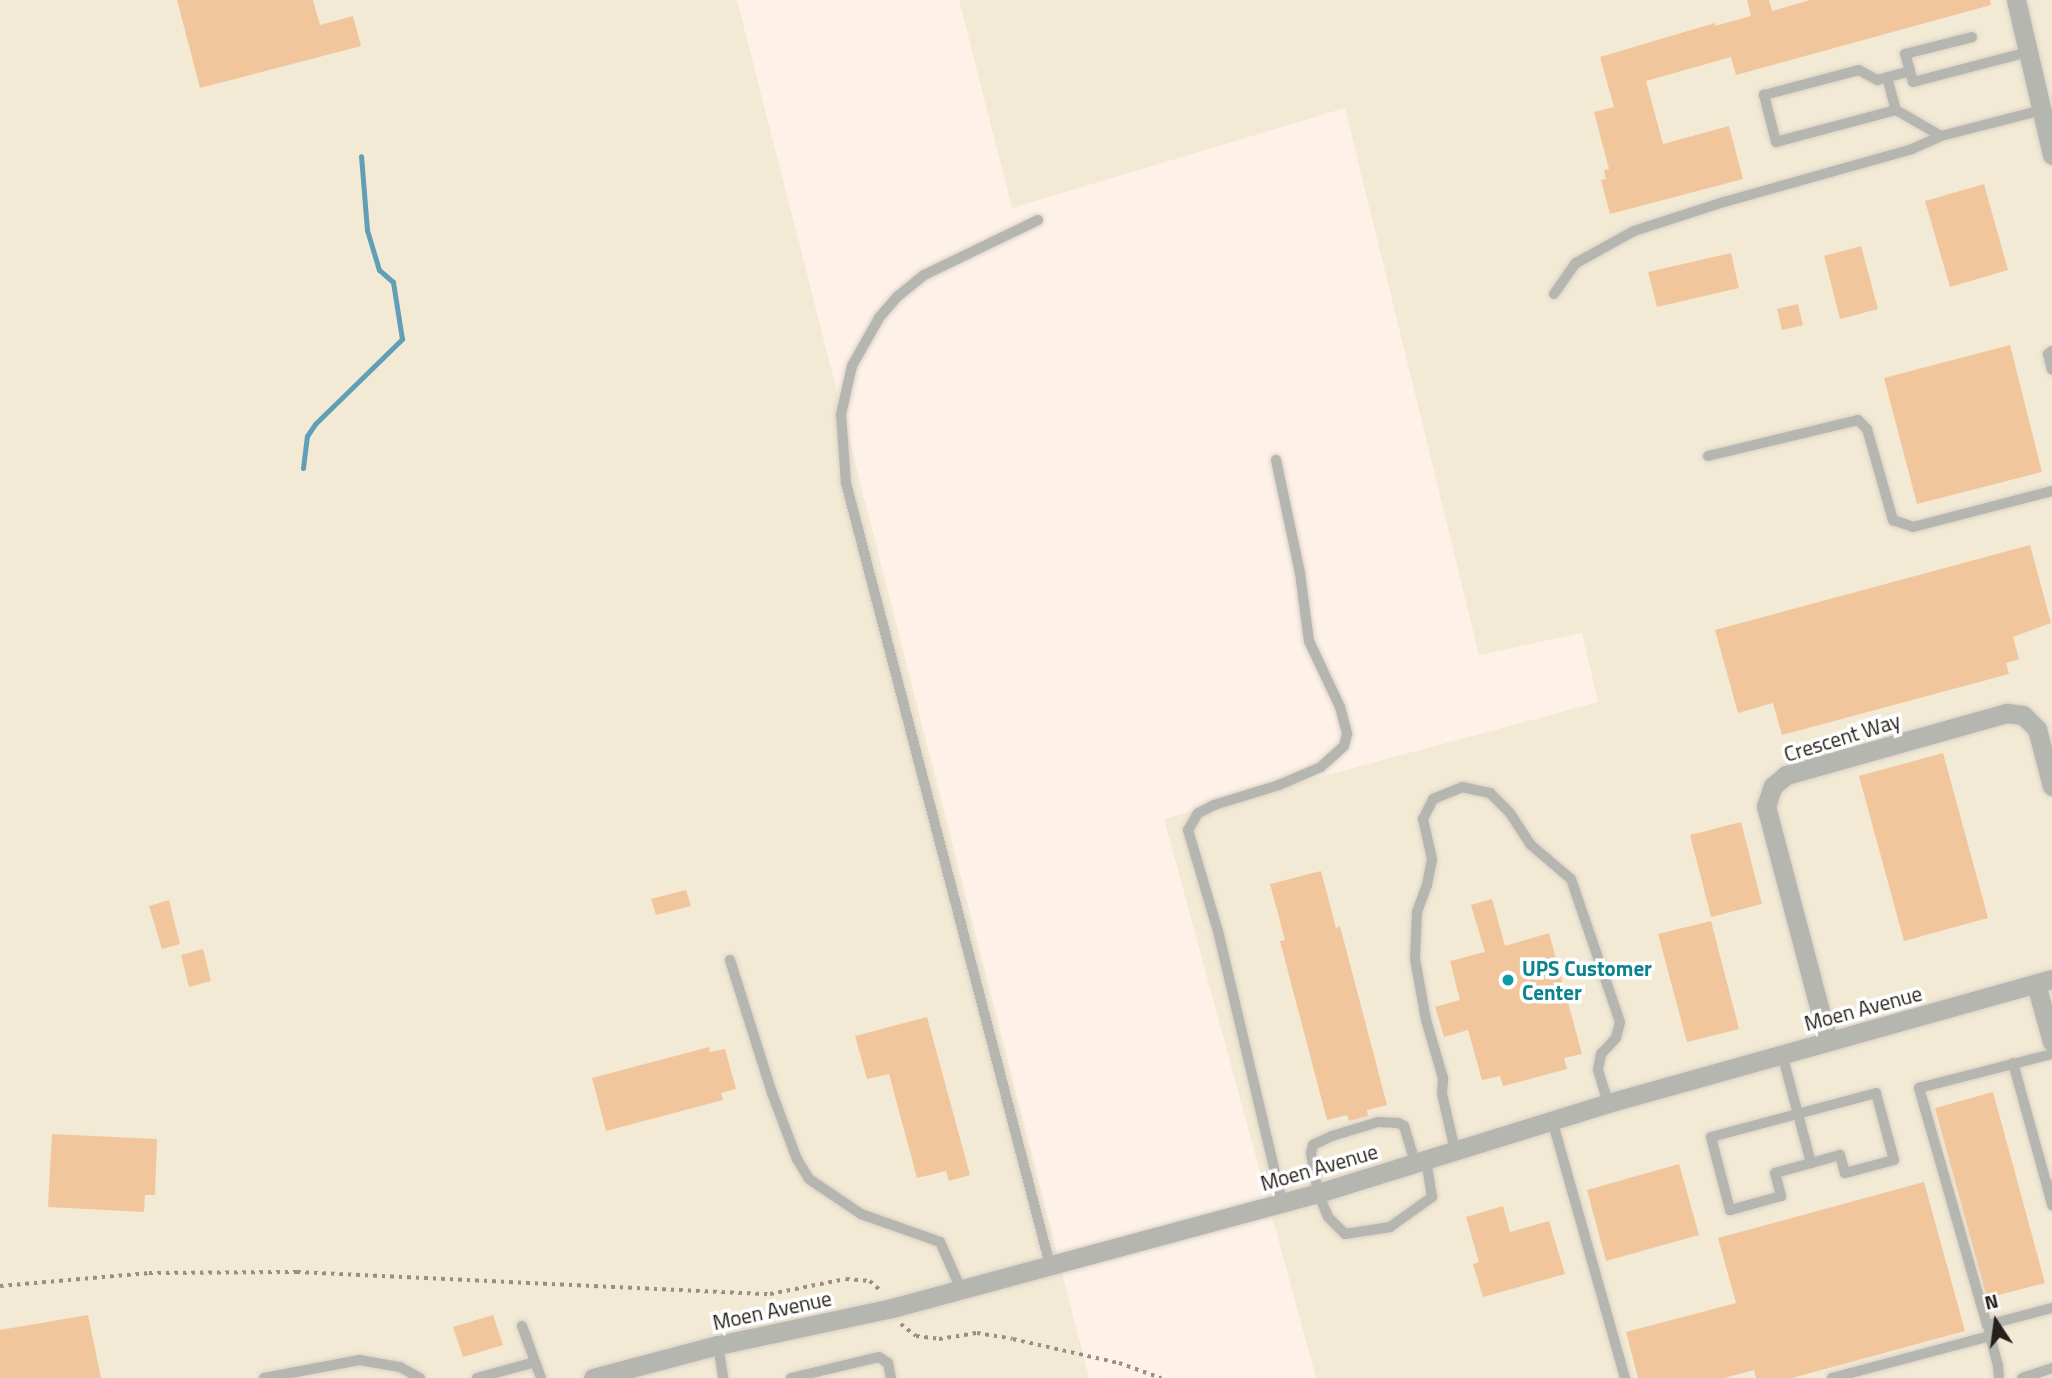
<!DOCTYPE html>
<style>
body{margin:0}
#map{position:relative;width:2052px;height:1378px;overflow:hidden;background:#fef2e8;font-family:"Titillium Web",sans-serif}
div>[style]{position:absolute}
.industrial>*{inset:0;background:#f3ead5}
.stream>*{height:5px;margin:-2.5px;padding:0 2.5px;transform-origin:2.5px;border-radius:2.5px;background:#619fb6}
.building>*{inset:0;background:#f1c69d}
.path>*{height:3.5px;margin-top:-1.75px;transform-origin:0;background:repeating-linear-gradient(90deg,#978e87 0 3.5px,transparent 0 8.5px)}
.roads{filter:drop-shadow(0 0 2px #dbd0c7) drop-shadow(0 0 2px #dbd0c7)}
.lane>*{height:10px;margin:-5px;padding:0 5px;transform-origin:5px;border-radius:5px;background:#b4b6af}
.street>*{height:19px;margin:-9.5px;padding:0 9.5px;transform-origin:9.5px;border-radius:9.5px;background:#b4b6af}
.dots>*{width:19px;height:19px;translate:-50% -50%;box-sizing:border-box;border:4px solid #fff;border-radius:50%}
span{translate:-50% -50%;white-space:nowrap;text-align:center;line-height:1.15;-webkit-text-stroke:7px #fff;paint-order:stroke}
.street-label{font-size:21px;color:#25201b}
.culture-label{font-size:21px;color:#0d838f;font-weight:700}
.left{translate:0 -50%;text-align:left}
.north{position:absolute;left:1961px;top:1287px;width:70px;height:70px;-webkit-text-stroke:5px #fff;paint-order:stroke;rotate:347deg;font-size:19px;font-weight:700;line-height:28px;text-align:center;color:#25201b}
.north::after{content:'';display:block;margin:auto;width:24px;height:32px;background:#25201b;clip-path:polygon(50% 0,100% 100%,50% 72%,0 100%)}
</style>
<div id="map">
<div class="industrial">
<div style="clip-path:polygon(0 0,737px 0,1089px 1378px,0 1378px)"></div>
<div style="clip-path:polygon(959px 0,2052px 0,2052px 1378px,1316px 1378px,1164px 819px,1598px 702px,1582px 633px,1479px 655px,1345px 108px,1012px 208px)"></div>
</div>
<div class="stream">
<div style="left:303px;top:468px;width:32px;rotate:-83deg"></div>
<div style="left:307px;top:436px;width:14px;rotate:-56deg"></div>
<div style="left:315px;top:424px;width:122px;rotate:-44.3deg"></div>
<div style="left:402px;top:339px;width:58px;rotate:-99deg"></div>
<div style="left:393px;top:282px;width:18px;rotate:-139deg"></div>
<div style="left:379px;top:270px;width:42px;rotate:-106.7deg"></div>
<div style="left:367px;top:230px;width:74px;rotate:-94.6deg"></div>
</div>
<div class="building">
<div style="clip-path:polygon(177px 0,313px 0,320px 25px,353px 16px,361px 46px,200px 88px)"></div>
<div style="clip-path:polygon(1747px 0,1769px 0,1772px 11px,1810px 0,1990px 0,1991px 5px,1736px 75px,1731px 57px,1646px 81px,1663px 144px,1729px 126px,1743px 179px,1610px 214px,1601px 180px,1606px 179px,1604px 170px,1609px 169px,1594px 112px,1614px 107px,1600px 57px,1715px 23px,1715px 26px,1751px 16px)"></div>
<div style="clip-path:polygon(1984px 184px,2008px 270px,1950px 287px,1925px 201px)"></div>
<div style="clip-path:polygon(1861px 246px,1878px 309px,1840px 319px,1824px 256px)"></div>
<div style="clip-path:polygon(1731px 253px,1739px 288px,1657px 307px,1648px 272px)"></div>
<div style="clip-path:polygon(1798px 304px,1803px 325px,1782px 330px,1777px 309px)"></div>
<div style="clip-path:polygon(2010px 345px,2042px 472px,1917px 504px,1884px 378px)"></div>
<div style="clip-path:polygon(2030px 545px,2051px 623px,2013px 637px,2019px 659px,2006px 663px,2009px 674px,1782px 735px,1773px 703px,1738px 713px,1715px 630px)"></div>
<div style="clip-path:polygon(1943px 753px,1988px 918px,1904px 941px,1859px 776px)"></div>
<div style="clip-path:polygon(1741px 822px,1762px 904px,1711px 917px,1690px 835px)"></div>
<div style="clip-path:polygon(1321px 871px,1336px 928px,1340px 926px,1387px 1105px,1367px 1110px,1368px 1116px,1349px 1121px,1347px 1115px,1327px 1120px,1280px 941px,1285px 940px,1270px 884px)"></div>
<div style="clip-path:polygon(686px 890px,691px 906px,656px 915px,651px 899px)"></div>
<div style="clip-path:polygon(1492px 899px,1505px 946px,1549px 933px,1582px 1054px,1564px 1058px,1567px 1069px,1503px 1086px,1500px 1076px,1482px 1080px,1468px 1030px,1444px 1037px,1435px 1007px,1460px 1000px,1450px 961px,1485px 952px,1471px 905px)"></div>
<div style="clip-path:polygon(169px 900px,180px 944px,162px 949px,149px 906px)"></div>
<div style="clip-path:polygon(1711px 921px,1739px 1029px,1687px 1042px,1658px 934px)"></div>
<div style="clip-path:polygon(203px 949px,211px 981px,189px 987px,181px 955px)"></div>
<div style="clip-path:polygon(927px 1017px,970px 1175px,949px 1181px,946px 1171px,917px 1178px,889px 1074px,867px 1079px,855px 1036px)"></div>
<div style="clip-path:polygon(709px 1047px,710px 1052px,725px 1049px,736px 1089px,721px 1093px,723px 1100px,606px 1131px,592px 1078px)"></div>
<div style="clip-path:polygon(1993px 1092px,2045px 1283px,1987px 1298px,1935px 1108px)"></div>
<div style="clip-path:polygon(52px 1134px,157px 1139px,155px 1195px,145px 1195px,144px 1212px,48px 1207px)"></div>
<div style="clip-path:polygon(1679px 1164px,1699px 1235px,1606px 1261px,1587px 1190px)"></div>
<div style="clip-path:polygon(1924px 1182px,1965px 1331px,1792px 1378px,1756px 1378px,1754px 1370px,1724px 1378px,1638px 1378px,1626px 1332px,1736px 1303px,1718px 1238px)"></div>
<div style="clip-path:polygon(1503px 1206px,1510px 1232px,1549px 1221px,1565px 1274px,1483px 1297px,1473px 1264px,1479px 1262px,1466px 1217px)"></div>
<div style="clip-path:polygon(88px 1315px,101px 1378px,0 1378px,0 1330px)"></div>
<div style="clip-path:polygon(493px 1315px,503px 1345px,463px 1357px,453px 1327px)"></div>
</div>
<div class="path">
<div style="left:0;top:1286px;width:150px;rotate:-5deg"></div>
<div style="left:149px;top:1273px;width:148px;rotate:-0.4deg"></div>
<div style="left:297px;top:1272px;width:474px;rotate:2.7deg"></div>
<div style="left:770px;top:1294px;width:77px;rotate:-11.2deg"></div>
<div style="left:846px;top:1279px;width:24px;rotate:5deg"></div>
<div style="left:870px;top:1281px;width:15px;rotate:42deg"></div>
<div style="left:901px;top:1324px;width:19px;rotate:39deg"></div>
<div style="left:916px;top:1336px;width:23px;rotate:7deg"></div>
<div style="left:939px;top:1339px;width:38px;rotate:-9deg"></div>
<div style="left:977px;top:1333px;width:36px;rotate:9deg"></div>
<div style="left:1013px;top:1339px;width:109px;rotate:12.8deg"></div>
<div style="left:1119px;top:1363px;width:45px;rotate:19.7deg"></div>
</div>
<div class="roads">
<div class="lane">
<div style="left:1910px;top:71px;width:18px;rotate:-106deg"></div>
<div style="left:1905px;top:54px;width:69px;rotate:-14.2deg"></div>
<div style="left:1887px;top:77px;width:34px;rotate:75deg"></div>
<div style="left:1896px;top:110px;width:52px;rotate:30deg"></div>
<div style="left:1941px;top:136px;width:104px;rotate:-14.4deg"></div>
<div style="left:1896px;top:110px;width:124px;rotate:165.1deg"></div>
<div style="left:1776px;top:142px;width:49px;rotate:-104.3deg"></div>
<div style="left:1764px;top:95px;width:98px;rotate:-14.7deg"></div>
<div style="left:1859px;top:70px;width:21px;rotate:29deg"></div>
<div style="left:1877px;top:80px;width:34px;rotate:-15deg"></div>
<div style="left:1910px;top:71px;width:11px;rotate:75deg"></div>
<div style="left:1913px;top:82px;width:119px;rotate:-14.6deg"></div>
<div style="left:1038px;top:220px;width:127px;rotate:154.2deg"></div>
<div style="left:924px;top:275px;width:35px;rotate:141deg"></div>
<div style="left:897px;top:297px;width:28px;rotate:131deg"></div>
<div style="left:879px;top:318px;width:55px;rotate:119.4deg"></div>
<div style="left:852px;top:366px;width:49px;rotate:102.9deg"></div>
<div style="left:841px;top:414px;width:69px;rotate:85.9deg"></div>
<div style="left:846px;top:483px;width:808px;rotate:75.38deg"></div>
<div style="left:1554px;top:294px;width:38px;rotate:-55deg"></div>
<div style="left:1576px;top:263px;width:66px;rotate:-28.9deg"></div>
<div style="left:1634px;top:231px;width:95px;rotate:-17.9deg"></div>
<div style="left:1724px;top:202px;width:195px;rotate:-15.7deg"></div>
<div style="left:1912px;top:149px;width:32px;rotate:-24deg"></div>
<div style="left:2052px;top:351px;width:5px;rotate:143deg"></div>
<div style="left:2048px;top:354px;width:16px;rotate:76deg"></div>
<div style="left:1708px;top:456px;width:154px;rotate:-13.5deg"></div>
<div style="left:1858px;top:420px;width:13px;rotate:45deg"></div>
<div style="left:1867px;top:429px;width:95px;rotate:74.1deg"></div>
<div style="left:1893px;top:520px;width:21px;rotate:19deg"></div>
<div style="left:1913px;top:527px;width:144px;rotate:-14.5deg"></div>
<div style="left:1276px;top:460px;width:116px;rotate:78deg"></div>
<div style="left:1300px;top:573px;width:69px;rotate:82.5deg"></div>
<div style="left:1309px;top:641px;width:73px;rotate:64.8deg"></div>
<div style="left:1340px;top:707px;width:28px;rotate:75deg"></div>
<div style="left:1347px;top:734px;width:12px;rotate:104deg"></div>
<div style="left:1344px;top:746px;width:31px;rotate:138deg"></div>
<div style="left:1321px;top:767px;width:46px;rotate:156.8deg"></div>
<div style="left:1279px;top:785px;width:68px;rotate:162.9deg"></div>
<div style="left:1214px;top:805px;width:18px;rotate:153deg"></div>
<div style="left:1198px;top:813px;width:20px;rotate:120deg"></div>
<div style="left:1188px;top:830px;width:105px;rotate:73.5deg"></div>
<div style="left:1218px;top:931px;width:278px;rotate:76.7deg"></div>
<div style="left:730px;top:960px;width:139px;rotate:72.5deg"></div>
<div style="left:772px;top:1093px;width:71px;rotate:69.3deg"></div>
<div style="left:797px;top:1159px;width:23px;rotate:59deg"></div>
<div style="left:809px;top:1179px;width:63px;rotate:33.9deg"></div>
<div style="left:861px;top:1214px;width:84px;rotate:19.5deg"></div>
<div style="left:940px;top:1242px;width:51px;rotate:65.9deg"></div>
<div style="left:1782px;top:1054px;width:113px;rotate:75.1deg"></div>
<div style="left:2052px;top:1054px;width:137px;rotate:165.7deg"></div>
<div style="left:1919px;top:1088px;width:247px;rotate:74deg"></div>
<div style="left:1987px;top:1325px;width:67px;rotate:-14.7deg"></div>
<div style="left:2013px;top:1063px;width:128px;rotate:74.5deg"></div>
<div style="left:1876px;top:1093px;width:69px;rotate:75deg"></div>
<div style="left:1894px;top:1160px;width:51px;rotate:165.1deg"></div>
<div style="left:1845px;top:1173px;width:19px;rotate:-106deg"></div>
<div style="left:1840px;top:1155px;width:67px;rotate:164.5deg"></div>
<div style="left:1775px;top:1173px;width:24px;rotate:75deg"></div>
<div style="left:1781px;top:1196px;width:53px;rotate:164.6deg"></div>
<div style="left:1730px;top:1210px;width:75px;rotate:-104.6deg"></div>
<div style="left:1711px;top:1137px;width:171px;rotate:-14.9deg"></div>
<div style="left:1552px;top:1120px;width:268px;rotate:74.2deg"></div>
<div style="left:1455px;top:1150px;width:57px;rotate:-103.1deg"></div>
<div style="left:1442px;top:1094px;width:16px;rotate:-86deg"></div>
<div style="left:1443px;top:1078px;width:60px;rotate:-106.3deg"></div>
<div style="left:1426px;top:1020px;width:62px;rotate:-100.2deg"></div>
<div style="left:1415px;top:959px;width:47px;rotate:-87.6deg"></div>
<div style="left:1417px;top:912px;width:29px;rotate:-70deg"></div>
<div style="left:1427px;top:885px;width:26px;rotate:-79deg"></div>
<div style="left:1432px;top:859px;width:41px;rotate:-102.7deg"></div>
<div style="left:1423px;top:819px;width:22px;rotate:-63deg"></div>
<div style="left:1433px;top:799px;width:31px;rotate:-22deg"></div>
<div style="left:1462px;top:787px;width:29px;rotate:12deg"></div>
<div style="left:1490px;top:793px;width:28px;rotate:45deg"></div>
<div style="left:1510px;top:813px;width:38px;rotate:57deg"></div>
<div style="left:1531px;top:845px;width:52px;rotate:40.4deg"></div>
<div style="left:1571px;top:879px;width:151px;rotate:71.1deg"></div>
<div style="left:1620px;top:1022px;width:16px;rotate:104deg"></div>
<div style="left:1616px;top:1038px;width:22px;rotate:133deg"></div>
<div style="left:1601px;top:1054px;width:16px;rotate:101deg"></div>
<div style="left:1598px;top:1070px;width:34px;rotate:73deg"></div>
<div style="left:1415px;top:1162px;width:38px;rotate:-107deg"></div>
<div style="left:1404px;top:1126px;width:7px;rotate:-153deg"></div>
<div style="left:1398px;top:1123px;width:20px;rotate:-177deg"></div>
<div style="left:1378px;top:1122px;width:48px;rotate:163.1deg"></div>
<div style="left:1332px;top:1136px;width:21px;rotate:155deg"></div>
<div style="left:1313px;top:1145px;width:8px;rotate:104deg"></div>
<div style="left:1311px;top:1153px;width:41px;rotate:80.1deg"></div>
<div style="left:1318px;top:1193px;width:26px;rotate:67deg"></div>
<div style="left:1328px;top:1217px;width:24px;rotate:45deg"></div>
<div style="left:1345px;top:1234px;width:46px;rotate:-8.8deg"></div>
<div style="left:1390px;top:1227px;width:52px;rotate:-35.5deg"></div>
<div style="left:1432px;top:1197px;width:38px;rotate:-99deg"></div>
<div style="left:2051px;top:1185px;width:4px;rotate:166deg"></div>
<div style="left:2047px;top:1186px;width:20px;rotate:75deg"></div>
<div style="left:522px;top:1326px;width:55px;rotate:69.9deg"></div>
<div style="left:1989px;top:1332px;width:34px;rotate:75deg"></div>
<div style="left:1998px;top:1365px;width:13px;rotate:86deg"></div>
<div style="left:718px;top:1345px;width:33px;rotate:81deg"></div>
<div style="left:264px;top:1378px;width:97px;rotate:-10.7deg"></div>
<div style="left:359px;top:1360px;width:42px;rotate:9.7deg"></div>
<div style="left:400px;top:1367px;width:23px;rotate:29deg"></div>
<div style="left:477px;top:1378px;width:60px;rotate:-15.4deg"></div>
<div style="left:791px;top:1378px;width:90px;rotate:-13.4deg"></div>
<div style="left:879px;top:1357px;width:11px;rotate:34deg"></div>
<div style="left:888px;top:1363px;width:15px;rotate:79deg"></div>
<div style="left:1832px;top:1378px;width:163px;rotate:-14.9deg"></div>
<div style="left:2022px;top:1378px;width:32px;rotate:-18deg"></div>
</div>
<div class="street">
<div style="left:2016px;top:0;width:159px;rotate:76.9deg"></div>
<div style="left:2036px;top:984px;width:60px;rotate:74.6deg"></div>
<div style="left:1828px;top:1041px;width:243px;rotate:-104.8deg"></div>
<div style="left:1766px;top:806px;width:21px;rotate:-71deg"></div>
<div style="left:1773px;top:786px;width:17px;rotate:-40deg"></div>
<div style="left:1786px;top:775px;width:230px;rotate:-15.7deg"></div>
<div style="left:2007px;top:713px;width:16px;rotate:7deg"></div>
<div style="left:2023px;top:715px;width:20px;rotate:45deg"></div>
<div style="left:2037px;top:729px;width:59px;rotate:75.3deg"></div>
<div style="left:593px;top:1378px;width:129px;rotate:-14.8deg"></div>
<div style="left:718px;top:1345px;width:178px;rotate:-12deg"></div>
<div style="left:892px;top:1308px;width:441px;rotate:-15.1deg"></div>
<div style="left:1318px;top:1193px;width:304px;rotate:-17.2deg"></div>
<div style="left:1608px;top:1103px;width:461px;rotate:-15.6deg"></div>
</div>
</div>
<div class="dots">
<div style="left:1508px;top:980px;background:#0f9aa8"></div>
</div>
<div class="street-label">
<span style="left:1842px;top:737px;rotate:-17deg">Crescent Way</span>
<span style="left:1863px;top:1008px;rotate:-15deg">Moen Avenue</span>
<span style="left:1319px;top:1167px;rotate:-16deg">Moen Avenue</span>
<span style="left:772px;top:1310px;rotate:-12deg">Moen Avenue</span>
</div>
<div class="culture-label">
<span class="left" style="left:1522px;top:980px">UPS Customer<br>Center</span>
</div>
<div class="north">N</div>
</div>
